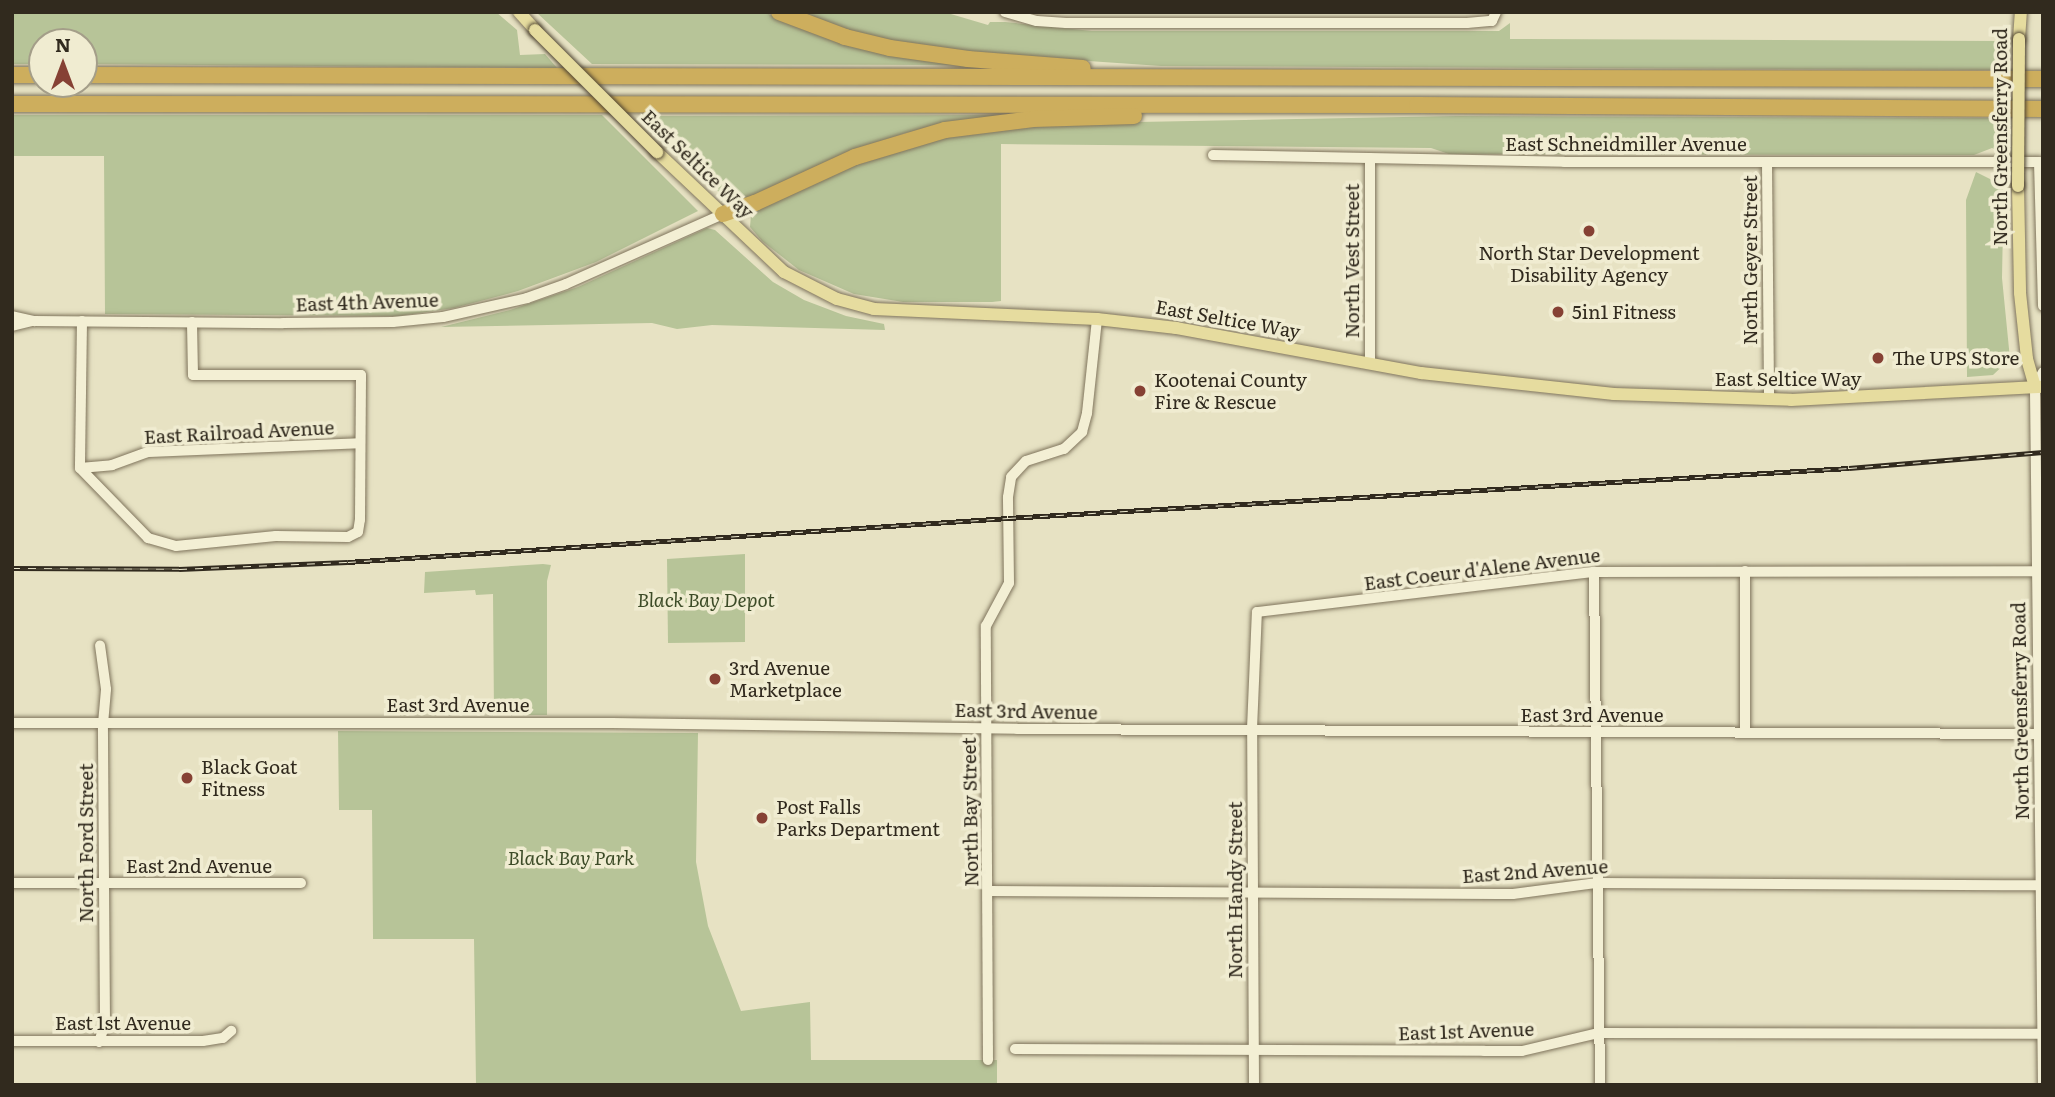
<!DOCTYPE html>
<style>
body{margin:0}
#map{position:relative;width:2055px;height:1097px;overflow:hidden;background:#e7e2c3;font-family:Literata,serif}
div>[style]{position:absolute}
.green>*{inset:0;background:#b7c498}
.roads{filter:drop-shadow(0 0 2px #7f745c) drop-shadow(0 0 2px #7f745c)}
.minor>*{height:10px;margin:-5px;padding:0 5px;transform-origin:5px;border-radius:5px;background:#f3efd4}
.major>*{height:12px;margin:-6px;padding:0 6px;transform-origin:6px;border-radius:6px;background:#e6dc9f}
.highway>*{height:16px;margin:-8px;padding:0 8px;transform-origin:8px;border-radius:8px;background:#cdae5d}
.rail>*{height:5px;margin-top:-2.5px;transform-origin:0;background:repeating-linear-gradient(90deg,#f0ecd1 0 8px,#312a1e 0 16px);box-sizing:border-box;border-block:2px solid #312a1e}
.bridges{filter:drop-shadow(0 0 2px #4d4230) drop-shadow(0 0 2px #4d4230)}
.major-bridge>*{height:12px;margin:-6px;padding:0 6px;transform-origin:6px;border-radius:6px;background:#e6dc9f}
.dots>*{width:19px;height:19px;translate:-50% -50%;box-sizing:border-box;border:4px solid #f0ecd1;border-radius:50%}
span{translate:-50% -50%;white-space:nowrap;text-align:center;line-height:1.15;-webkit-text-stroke:7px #f0ecd1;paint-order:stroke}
.street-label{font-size:19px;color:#312a1e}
.poi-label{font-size:19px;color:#312a1e}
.left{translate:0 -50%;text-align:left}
.park-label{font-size:19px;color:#3c4b27;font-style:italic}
.frame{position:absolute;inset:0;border:14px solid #312a1e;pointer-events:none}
.north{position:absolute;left:28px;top:28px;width:70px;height:70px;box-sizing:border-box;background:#f0ecd1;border:2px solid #a49e89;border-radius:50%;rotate:0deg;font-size:19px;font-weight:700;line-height:28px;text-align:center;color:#312a1e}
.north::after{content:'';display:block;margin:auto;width:24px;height:32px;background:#864134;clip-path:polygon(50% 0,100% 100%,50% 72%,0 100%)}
</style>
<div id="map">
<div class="green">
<div style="clip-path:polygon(12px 12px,496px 12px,517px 30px,520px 55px,545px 54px,557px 68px,84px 64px,84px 42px,42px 42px,42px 64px,12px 64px)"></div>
<div style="clip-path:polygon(536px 12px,764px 12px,811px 32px,959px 65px,592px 64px)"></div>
<div style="clip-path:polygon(793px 12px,944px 12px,988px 25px,990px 22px,1005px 22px,1092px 31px,1499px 31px,1510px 23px,1510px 39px,1999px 41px,1999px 70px,1161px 66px,944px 51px,850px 33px)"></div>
<div style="clip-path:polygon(12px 115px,602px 115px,698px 211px,596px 262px,518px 291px,454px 308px,399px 316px,105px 314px,104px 156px,12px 156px)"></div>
<div style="clip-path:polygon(1001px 115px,905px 133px,836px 158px,746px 199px,729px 202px,641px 116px)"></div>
<div style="clip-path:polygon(1457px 116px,2004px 118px,2004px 154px,1992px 148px,1974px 155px,1449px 154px,1431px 148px,1001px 144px,1001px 301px,992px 302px,903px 302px,854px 294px,799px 270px,762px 241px,750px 227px,751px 215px,756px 209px,875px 153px,920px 141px,1030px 124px)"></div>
<div style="clip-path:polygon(1976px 172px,1992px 180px,2004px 172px,2002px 278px,2010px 359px,1993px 375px,1967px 377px,1966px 200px)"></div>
<div style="clip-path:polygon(707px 228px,715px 230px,773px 282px,804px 300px,846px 316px,884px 324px,885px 330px,712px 325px,677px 329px,652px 323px,441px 327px,510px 310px,578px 287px)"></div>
<div style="clip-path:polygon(745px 554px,745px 642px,668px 643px,667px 559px)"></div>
<div style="clip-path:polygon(543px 564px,551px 565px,547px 581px,547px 715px,494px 715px,493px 594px,476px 595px,475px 590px,424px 593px,425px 572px)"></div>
<div style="clip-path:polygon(338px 731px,698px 733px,696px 862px,708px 926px,741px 1011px,810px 1002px,811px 1060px,997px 1060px,997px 1085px,476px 1085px,474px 939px,373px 939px,372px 810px,339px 810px)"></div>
</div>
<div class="roads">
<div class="minor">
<div style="left:1005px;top:12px;width:33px;rotate:16deg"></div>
<div style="left:1037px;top:21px;width:29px;rotate:4deg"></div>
<div style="left:1066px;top:23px;width:401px"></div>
<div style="left:1467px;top:23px;width:25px;rotate:-5deg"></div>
<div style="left:1492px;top:21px;width:10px;rotate:-66deg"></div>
<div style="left:1213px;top:155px;width:351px;rotate:1.1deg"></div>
<div style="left:1564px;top:162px;width:475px"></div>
<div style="left:2039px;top:162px;width:144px;rotate:88.4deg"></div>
<div style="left:1370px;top:158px;width:206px;rotate:90deg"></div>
<div style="left:1767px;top:162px;width:238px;rotate:89.5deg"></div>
<div style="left:12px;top:316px;width:23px;rotate:13deg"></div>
<div style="left:34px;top:321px;width:249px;rotate:0.5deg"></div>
<div style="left:283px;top:323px;width:110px;rotate:-0.5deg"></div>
<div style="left:393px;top:322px;width:50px;rotate:-5.7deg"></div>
<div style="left:443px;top:317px;width:86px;rotate:-12.7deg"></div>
<div style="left:527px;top:298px;width:41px;rotate:-19.7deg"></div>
<div style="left:566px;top:284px;width:172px;rotate:-24deg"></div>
<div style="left:82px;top:321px;width:147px;rotate:90.8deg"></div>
<div style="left:80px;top:468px;width:98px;rotate:45.8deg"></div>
<div style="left:148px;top:538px;width:29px;rotate:16deg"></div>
<div style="left:176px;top:546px;width:100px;rotate:-5.7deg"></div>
<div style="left:276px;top:536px;width:72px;rotate:0.8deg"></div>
<div style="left:348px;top:537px;width:11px;rotate:-27deg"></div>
<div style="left:358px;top:532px;width:12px;rotate:-81deg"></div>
<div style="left:360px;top:520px;width:145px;rotate:-89.6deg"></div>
<div style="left:361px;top:375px;width:168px;rotate:180deg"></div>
<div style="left:193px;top:375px;width:53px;rotate:-91.1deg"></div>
<div style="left:12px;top:326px;width:21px;rotate:-14deg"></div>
<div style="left:80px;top:468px;width:32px;rotate:-5deg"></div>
<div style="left:112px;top:465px;width:38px;rotate:-20deg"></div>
<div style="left:148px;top:452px;width:212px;rotate:-2.4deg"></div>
<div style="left:1745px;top:571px;width:162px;rotate:90deg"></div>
<div style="left:1594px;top:572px;width:513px;rotate:89.33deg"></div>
<div style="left:12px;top:723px;width:600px"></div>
<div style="left:612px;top:723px;width:405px;rotate:0.8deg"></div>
<div style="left:1017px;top:729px;width:1022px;rotate:0.28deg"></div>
<div style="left:12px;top:883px;width:289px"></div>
<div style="left:989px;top:891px;width:524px;rotate:0.33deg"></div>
<div style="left:1513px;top:894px;width:85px;rotate:-7.5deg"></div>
<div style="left:1597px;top:883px;width:444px;rotate:0.3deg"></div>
<div style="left:12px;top:1041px;width:191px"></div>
<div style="left:203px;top:1041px;width:20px;rotate:-9deg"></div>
<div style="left:223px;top:1038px;width:11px;rotate:-41deg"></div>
<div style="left:99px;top:1042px;width:19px;rotate:-72deg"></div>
<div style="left:105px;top:1024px;width:300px;rotate:-90.4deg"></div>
<div style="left:103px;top:724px;width:35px;rotate:-85deg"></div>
<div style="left:106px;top:689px;width:44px;rotate:-97.8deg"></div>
<div style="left:1015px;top:1049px;width:469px;rotate:0.2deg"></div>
<div style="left:1484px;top:1051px;width:38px"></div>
<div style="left:1522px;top:1051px;width:79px;rotate:-13.2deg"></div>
<div style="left:1599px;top:1033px;width:444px;rotate:0.1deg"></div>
<div style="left:988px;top:1060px;width:434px;rotate:-90.3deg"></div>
<div style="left:986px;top:626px;width:49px;rotate:-61.9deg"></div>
<div style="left:1009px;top:583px;width:86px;rotate:-90.7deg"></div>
<div style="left:1008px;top:497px;width:20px;rotate:-81deg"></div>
<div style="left:1011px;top:477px;width:22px;rotate:-47deg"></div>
<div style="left:1026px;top:461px;width:40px;rotate:-18deg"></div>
<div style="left:1064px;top:449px;width:25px;rotate:-43deg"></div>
<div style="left:1082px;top:432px;width:20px;rotate:-75deg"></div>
<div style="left:1087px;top:413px;width:95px;rotate:-83.9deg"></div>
<div style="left:1254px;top:1085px;width:356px;rotate:-90.3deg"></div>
<div style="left:1252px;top:729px;width:117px;rotate:-87.6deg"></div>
<div style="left:1257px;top:612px;width:339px;rotate:-6.8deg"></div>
<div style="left:1594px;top:572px;width:444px;rotate:-0.1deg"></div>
<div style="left:2043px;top:1085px;width:698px;rotate:-90.66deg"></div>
<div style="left:2035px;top:387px;width:17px;rotate:-62deg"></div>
</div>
<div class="major">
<div style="left:519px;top:12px;width:24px;rotate:48deg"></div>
<div style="left:2019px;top:39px;width:27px;rotate:-86deg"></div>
<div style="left:657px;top:152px;width:175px;rotate:43.4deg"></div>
<div style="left:784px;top:272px;width:59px;rotate:27deg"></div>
<div style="left:837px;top:299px;width:38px;rotate:15deg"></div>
<div style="left:874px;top:309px;width:223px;rotate:2.6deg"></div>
<div style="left:1097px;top:319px;width:80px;rotate:6.5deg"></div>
<div style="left:1176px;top:328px;width:249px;rotate:10.4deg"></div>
<div style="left:1421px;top:373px;width:194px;rotate:6.2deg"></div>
<div style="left:1614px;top:394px;width:177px;rotate:1.9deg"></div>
<div style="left:1791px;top:400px;width:252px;rotate:-3deg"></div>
<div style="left:2018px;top:186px;width:107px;rotate:88.9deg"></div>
<div style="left:2020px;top:293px;width:66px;rotate:83.9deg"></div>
<div style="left:2027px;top:359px;width:29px;rotate:74deg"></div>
</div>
<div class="highway">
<div style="left:779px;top:12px;width:71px;rotate:20.7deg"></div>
<div style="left:845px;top:37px;width:46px;rotate:13.7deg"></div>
<div style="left:890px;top:48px;width:79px;rotate:8deg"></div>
<div style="left:968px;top:59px;width:115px;rotate:4.5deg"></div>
<div style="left:12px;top:75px;width:30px"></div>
<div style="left:84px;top:75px;width:1959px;rotate:0.12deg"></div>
<div style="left:12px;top:104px;width:1405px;rotate:0.04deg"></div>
<div style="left:1417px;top:105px;width:626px;rotate:0.37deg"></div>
<div style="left:723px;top:214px;width:34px;rotate:-19deg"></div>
<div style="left:755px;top:203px;width:110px;rotate:-24.7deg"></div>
<div style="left:855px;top:157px;width:94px;rotate:-16.7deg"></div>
<div style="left:945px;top:130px;width:89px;rotate:-7.1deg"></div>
<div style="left:1033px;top:119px;width:101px;rotate:-1.7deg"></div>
</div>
</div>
<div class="rail">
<div style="left:12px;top:568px;width:167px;rotate:0.3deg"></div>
<div style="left:179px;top:569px;width:169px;rotate:-2.4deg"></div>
<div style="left:348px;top:562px;width:661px;rotate:-3.81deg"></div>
<div style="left:1008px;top:518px;width:842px;rotate:-3.4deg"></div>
<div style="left:1849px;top:468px;width:195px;rotate:-4.7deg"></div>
</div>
<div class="bridges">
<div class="major-bridge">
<div style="left:535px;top:30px;width:173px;rotate:45deg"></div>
<div style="left:2018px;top:186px;width:147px;rotate:-89.6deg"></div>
</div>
</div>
<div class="dots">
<div style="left:1589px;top:231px;background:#864134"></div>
<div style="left:1558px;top:312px;background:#864134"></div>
<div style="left:1878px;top:358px;background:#864134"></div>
<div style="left:1140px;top:391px;background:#864134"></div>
<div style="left:715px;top:679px;background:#864134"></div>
<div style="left:187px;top:778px;background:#864134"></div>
<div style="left:762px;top:818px;background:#864134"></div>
</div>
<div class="street-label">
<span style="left:2000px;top:137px;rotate:-90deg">North Greensferry Road</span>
<span style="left:1626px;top:144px">East Schneidmiller Avenue</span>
<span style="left:698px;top:164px;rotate:44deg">East Seltice Way</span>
<span style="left:1750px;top:260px;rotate:-90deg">North Geyer Street</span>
<span style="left:1352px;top:261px;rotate:-90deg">North Vest Street</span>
<span style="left:367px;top:302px;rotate:-2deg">East 4th Avenue</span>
<span style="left:1228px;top:319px;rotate:10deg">East Seltice Way</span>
<span style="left:1788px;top:379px">East Seltice Way</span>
<span style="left:239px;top:432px;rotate:-3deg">East Railroad Avenue</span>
<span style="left:1482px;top:569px;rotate:-7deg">East Coeur d'Alene Avenue</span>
<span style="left:458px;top:705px">East 3rd Avenue</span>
<span style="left:1026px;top:711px;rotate:1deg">East 3rd Avenue</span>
<span style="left:2020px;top:711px;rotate:-91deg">North Greensferry Road</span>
<span style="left:1592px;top:715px">East 3rd Avenue</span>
<span style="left:970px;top:812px;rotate:-91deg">North Bay Street</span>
<span style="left:86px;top:843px;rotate:-90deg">North Ford Street</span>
<span style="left:199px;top:866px">East 2nd Avenue</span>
<span style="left:1535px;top:871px;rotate:-4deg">East 2nd Avenue</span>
<span style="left:1235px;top:890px;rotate:-90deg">North Handy Street</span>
<span style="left:123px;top:1023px">East 1st Avenue</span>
<span style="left:1466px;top:1031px;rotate:-2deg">East 1st Avenue</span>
</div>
<div class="poi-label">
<span style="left:1589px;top:264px">North Star Development<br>Disability Agency</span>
<span class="left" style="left:1572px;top:312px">5in1 Fitness</span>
<span class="left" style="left:1892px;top:358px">The UPS Store</span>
<span class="left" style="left:1154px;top:391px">Kootenai County<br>Fire &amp; Rescue</span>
<span class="left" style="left:729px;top:679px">3rd Avenue<br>Marketplace</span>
<span class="left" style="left:201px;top:778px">Black Goat<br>Fitness</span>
<span class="left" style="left:776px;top:818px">Post Falls<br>Parks Department</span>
</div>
<div class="park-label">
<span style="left:706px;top:600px">Black Bay Depot</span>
<span style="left:571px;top:858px">Black Bay Park</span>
</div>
<div class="frame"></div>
<div class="north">N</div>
</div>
